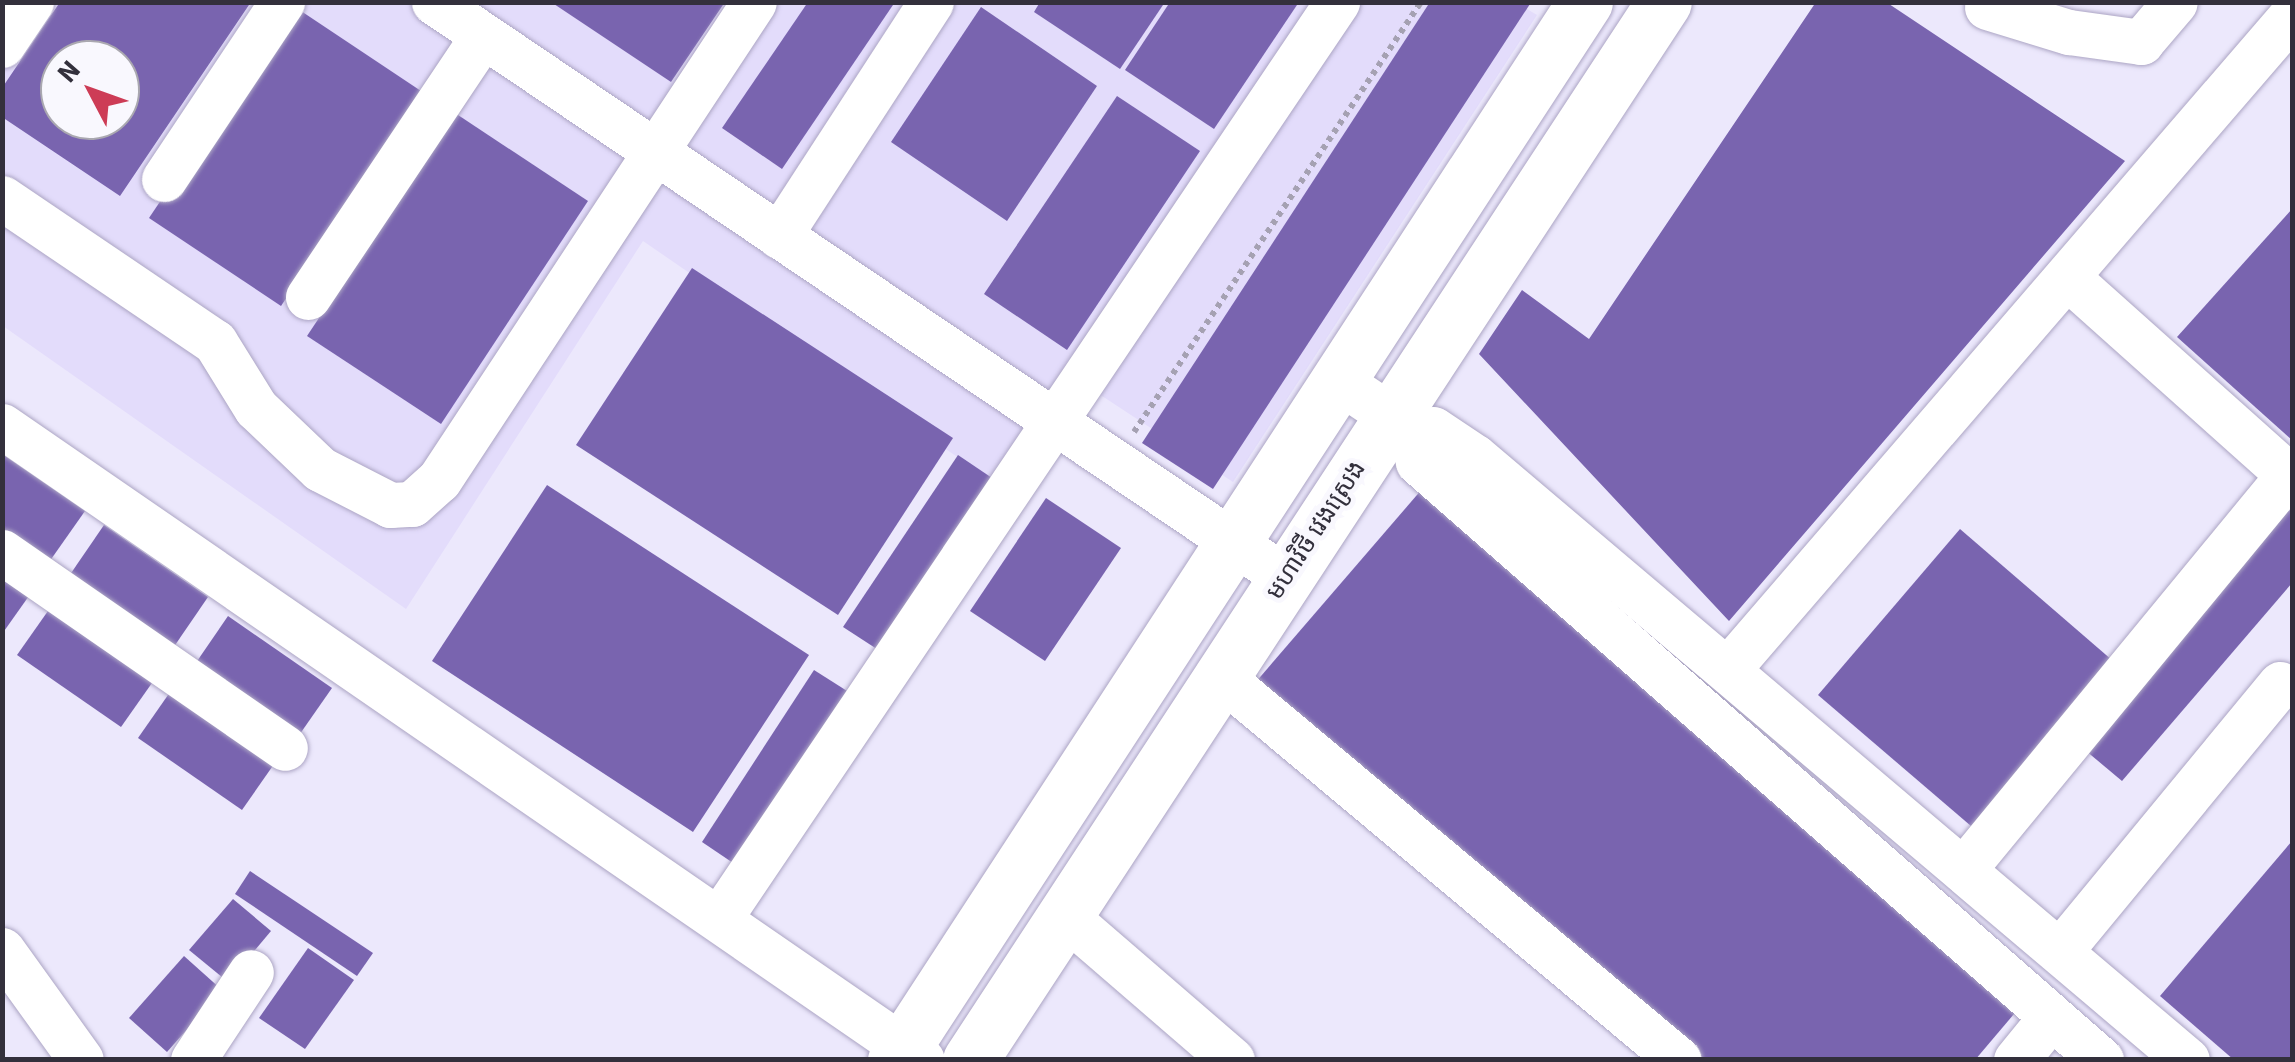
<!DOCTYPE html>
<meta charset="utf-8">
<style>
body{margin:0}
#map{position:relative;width:2295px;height:1062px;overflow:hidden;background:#ece8fc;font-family:"Source Sans 3","Noto Sans Khmer",sans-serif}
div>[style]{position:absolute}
.built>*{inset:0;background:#e3dcfb}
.building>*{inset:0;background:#7964af}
.path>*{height:6px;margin-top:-3px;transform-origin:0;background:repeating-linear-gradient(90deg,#a5a1b2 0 5px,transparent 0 10px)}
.roads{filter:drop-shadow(0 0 2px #aca5c4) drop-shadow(0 0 2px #aca5c4)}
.minor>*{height:45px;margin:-22.5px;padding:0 22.5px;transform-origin:22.5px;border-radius:22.5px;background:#fff}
.major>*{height:55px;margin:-27.5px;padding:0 27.5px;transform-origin:27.5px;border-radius:27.5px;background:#fff}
span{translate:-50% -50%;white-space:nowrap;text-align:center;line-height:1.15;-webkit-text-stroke:10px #f9f8fe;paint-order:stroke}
.street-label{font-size:25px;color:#33303c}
.frame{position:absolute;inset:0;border:5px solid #33303c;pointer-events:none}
.north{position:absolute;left:40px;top:40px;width:100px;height:100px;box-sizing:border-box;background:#f9f8fe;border:2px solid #aaa8b0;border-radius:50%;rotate:311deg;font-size:28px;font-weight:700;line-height:40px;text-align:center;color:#33303c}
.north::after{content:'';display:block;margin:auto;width:35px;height:45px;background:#cd3c56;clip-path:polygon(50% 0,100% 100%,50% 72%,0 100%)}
</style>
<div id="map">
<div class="built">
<div style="clip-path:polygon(evenodd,1515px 2px,1537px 15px,1233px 482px,1099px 394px,1024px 503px,643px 241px,406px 609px,3px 326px,3px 3px,1515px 2px,60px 60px,120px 60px,120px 120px,60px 120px,60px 60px)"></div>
</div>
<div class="building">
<div style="clip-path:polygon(evenodd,60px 2px,251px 2px,120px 196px,2px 117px,2px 88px,60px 2px,60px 60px,120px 60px,120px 120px,60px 120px,60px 60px)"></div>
<div style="clip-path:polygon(551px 2px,725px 2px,671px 82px)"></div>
<div style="clip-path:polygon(808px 2px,895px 2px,782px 169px,722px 128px)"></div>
<div style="clip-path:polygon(1040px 2px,1165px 2px,1120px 69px,1034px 12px)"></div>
<div style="clip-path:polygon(1170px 2px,1299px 2px,1214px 129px,1125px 70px)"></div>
<div style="clip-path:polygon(1430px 2px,1530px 4px,1213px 489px,1142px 443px)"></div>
<div style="clip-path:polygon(1816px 2px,1886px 2px,2125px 161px,1729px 621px,1479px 354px,1522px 290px,1589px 339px)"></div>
<div style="clip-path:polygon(292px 5px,424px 93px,281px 306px,149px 218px)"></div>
<div style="clip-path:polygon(981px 7px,1097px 86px,1007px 221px,891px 142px)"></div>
<div style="clip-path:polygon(1117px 96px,1200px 151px,1067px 350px,984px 294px)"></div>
<div style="clip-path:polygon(455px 113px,588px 201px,441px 424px,307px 336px)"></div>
<div style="clip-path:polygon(2292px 209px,2292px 440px,2177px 337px)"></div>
<div style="clip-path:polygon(692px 268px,953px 438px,838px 615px,576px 445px)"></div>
<div style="clip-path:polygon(2px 454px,85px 511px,47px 565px,2px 534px)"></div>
<div style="clip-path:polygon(958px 455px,998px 482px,883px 653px,843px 627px)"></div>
<div style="clip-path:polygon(1429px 481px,2025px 1001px,1975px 1060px,1693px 1060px,1255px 683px)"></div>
<div style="clip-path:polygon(547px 485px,809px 655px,693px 832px,432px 661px)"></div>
<div style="clip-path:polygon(1046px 498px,1121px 548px,1045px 661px,970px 611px)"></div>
<div style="clip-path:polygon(2286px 507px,2292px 513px,2292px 583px,2122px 781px,2079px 745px)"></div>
<div style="clip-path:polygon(104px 525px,208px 597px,171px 651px,67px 579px)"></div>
<div style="clip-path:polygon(1960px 529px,2120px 667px,1978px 832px,1818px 695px)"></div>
<div style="clip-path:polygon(2px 563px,36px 586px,2px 634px)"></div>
<div style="clip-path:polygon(55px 601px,159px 673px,121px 727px,17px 655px)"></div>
<div style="clip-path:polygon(228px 616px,332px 688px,295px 741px,191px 670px)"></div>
<div style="clip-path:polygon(814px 670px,855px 696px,742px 869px,702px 842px)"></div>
<div style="clip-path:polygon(175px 685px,279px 757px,242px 810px,138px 738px)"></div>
<div style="clip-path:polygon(2292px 841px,2292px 1060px,2234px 1060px,2160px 996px)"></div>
<div style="clip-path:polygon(250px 871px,373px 953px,357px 976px,235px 894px)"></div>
<div style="clip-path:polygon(233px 899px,271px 931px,228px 982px,189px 950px)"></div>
<div style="clip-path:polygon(308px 948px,354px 980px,305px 1049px,259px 1018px)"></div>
<div style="clip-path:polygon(184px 956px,222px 990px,167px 1052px,129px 1018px)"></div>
</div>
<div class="path">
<div style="left:1134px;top:432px;width:517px;rotate:-56.28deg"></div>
</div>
<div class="roads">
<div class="minor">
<div style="left:434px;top:2px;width:1027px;rotate:34.05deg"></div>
<div style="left:1987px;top:7px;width:86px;rotate:17deg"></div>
<div style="left:2069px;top:32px;width:73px;rotate:7.9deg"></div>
<div style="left:2141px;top:42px;width:52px;rotate:-49.6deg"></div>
<div style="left:2px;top:45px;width:52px;rotate:-56deg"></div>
<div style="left:164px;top:179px;width:213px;rotate:-56.3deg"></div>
<div style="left:2px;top:198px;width:257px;rotate:34.1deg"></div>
<div style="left:215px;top:342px;width:78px;rotate:58.2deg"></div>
<div style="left:256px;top:408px;width:88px;rotate:43.6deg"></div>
<div style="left:320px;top:469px;width:79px;rotate:27.2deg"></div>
<div style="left:390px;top:505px;width:22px;rotate:-3deg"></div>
<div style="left:412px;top:504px;width:36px;rotate:-42deg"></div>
<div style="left:439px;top:480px;width:572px;rotate:-56.62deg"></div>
<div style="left:779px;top:236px;width:279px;rotate:-57deg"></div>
<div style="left:2067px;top:277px;width:302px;rotate:41.8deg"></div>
<div style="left:308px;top:297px;width:314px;rotate:-56.2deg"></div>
<div style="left:1339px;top:381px;width:63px;rotate:33.9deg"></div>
<div style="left:1391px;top:416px;width:30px;rotate:42deg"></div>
<div style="left:1413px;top:436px;width:26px;rotate:79deg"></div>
<div style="left:1418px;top:462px;width:908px;rotate:41.2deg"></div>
<div style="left:2px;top:426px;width:1117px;rotate:34.57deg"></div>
<div style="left:1413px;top:436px;width:21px;rotate:-19deg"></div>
<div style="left:1433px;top:429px;width:50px;rotate:33.7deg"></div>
<div style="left:1475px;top:457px;width:933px;rotate:40.26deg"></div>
<div style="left:2px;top:552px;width:344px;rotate:34.7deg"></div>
<div style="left:1728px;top:669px;width:864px;rotate:-49.23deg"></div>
<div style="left:1220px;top:676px;width:598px;rotate:39.92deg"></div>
<div style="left:1963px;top:870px;width:513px;rotate:-50.54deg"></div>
<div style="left:1064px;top:915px;width:222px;rotate:40.8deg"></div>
<div style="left:719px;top:919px;width:1106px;rotate:-56.02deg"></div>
<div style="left:2px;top:950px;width:135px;rotate:54.3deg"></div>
<div style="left:2060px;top:951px;width:346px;rotate:-50.5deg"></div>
<div style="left:193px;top:1060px;width:105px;rotate:-56.6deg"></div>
<div style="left:2016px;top:1060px;width:55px;rotate:-50.9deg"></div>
</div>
<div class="major">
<div style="left:895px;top:1060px;width:1263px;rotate:-56.89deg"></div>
<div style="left:970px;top:1060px;width:1265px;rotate:-56.74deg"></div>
</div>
</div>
<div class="street-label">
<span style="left:1316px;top:530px;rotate:-57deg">មហាវិថី វេងស្រេង</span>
</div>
<div class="frame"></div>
<div class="north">N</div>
</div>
